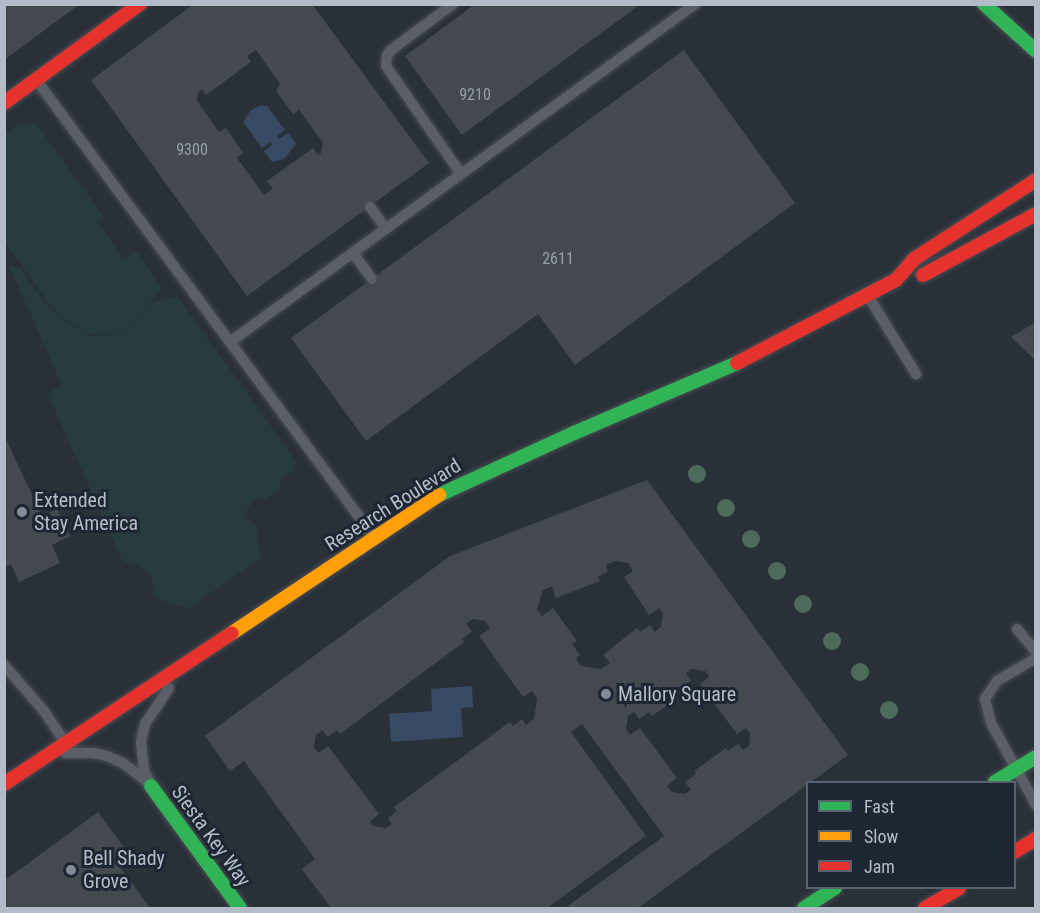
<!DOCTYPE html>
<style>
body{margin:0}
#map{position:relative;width:1040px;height:913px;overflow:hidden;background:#2a3038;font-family:"Roboto Condensed",sans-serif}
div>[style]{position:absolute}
.green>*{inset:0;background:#273a3e}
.water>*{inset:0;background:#384963}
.building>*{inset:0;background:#444950}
.roads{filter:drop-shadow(0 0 2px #484c53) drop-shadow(0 0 2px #484c53)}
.lane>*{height:10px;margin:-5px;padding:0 5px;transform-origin:5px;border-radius:5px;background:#5a5e66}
.fast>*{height:14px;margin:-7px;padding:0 7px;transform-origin:7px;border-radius:7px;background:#30b455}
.slow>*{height:14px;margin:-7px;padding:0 7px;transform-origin:7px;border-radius:7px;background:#ff9f0a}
.jam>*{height:14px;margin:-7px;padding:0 7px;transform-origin:7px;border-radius:7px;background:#e5322d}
.trees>*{width:18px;height:18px;margin:-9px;border-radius:50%;background:#4e6a5a}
.dots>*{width:16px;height:16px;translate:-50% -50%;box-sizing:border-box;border:3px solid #1d2633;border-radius:50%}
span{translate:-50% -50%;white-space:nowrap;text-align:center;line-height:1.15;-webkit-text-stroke:6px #1d2633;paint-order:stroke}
.number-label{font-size:16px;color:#989fab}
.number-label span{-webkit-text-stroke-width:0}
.poi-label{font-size:20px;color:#b4bcc9}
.left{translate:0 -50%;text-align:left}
.street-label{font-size:20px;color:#b4bcc9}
.frame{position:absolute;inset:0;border:6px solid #b4bcc9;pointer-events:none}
.legend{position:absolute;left:806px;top:781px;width:210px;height:108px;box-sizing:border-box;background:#1d2633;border:2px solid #59626f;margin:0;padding:8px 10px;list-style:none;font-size:18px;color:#b4bcc9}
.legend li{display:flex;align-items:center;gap:12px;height:30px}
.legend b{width:30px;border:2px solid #59626f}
</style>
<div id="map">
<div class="green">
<div style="clip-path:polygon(20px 123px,37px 125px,104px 217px,98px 222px,124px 259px,137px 251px,162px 289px,133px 323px,115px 334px,90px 335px,61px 317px,46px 300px,5px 242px,5px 134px)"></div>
<div style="clip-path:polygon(9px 265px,20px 268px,49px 308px,62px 319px,90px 336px,115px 335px,132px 324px,153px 302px,177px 296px,296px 461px,295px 471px,281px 478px,280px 488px,266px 499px,256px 497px,243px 516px,258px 526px,257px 541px,262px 558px,187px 609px,155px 598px,151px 576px,138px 564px,123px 562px,47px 393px,62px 386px)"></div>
</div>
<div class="water">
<div style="clip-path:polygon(259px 106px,267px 106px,285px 130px,277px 136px,279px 139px,288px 133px,296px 144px,284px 159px,272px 162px,264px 151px,272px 145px,270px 142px,262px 148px,243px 122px,250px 111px)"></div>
<div style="clip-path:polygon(472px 686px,473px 707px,461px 708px,463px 737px,391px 742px,389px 714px,432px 711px,431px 689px)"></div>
</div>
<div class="building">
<div style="clip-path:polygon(4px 4px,80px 4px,4px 60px)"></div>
<div style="clip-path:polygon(evenodd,194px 4px,312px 4px,429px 163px,247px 296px,91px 80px,194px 4px,256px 50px,280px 84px,276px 91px,293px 114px,299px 110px,323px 143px,321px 153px,318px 155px,313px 148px,267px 181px,273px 189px,264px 195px,237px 158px,243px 153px,226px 128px,219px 132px,197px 101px,198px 93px,202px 89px,206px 95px,251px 62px,247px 56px,256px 50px)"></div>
<div style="clip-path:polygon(475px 4px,641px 4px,462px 135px,405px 56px)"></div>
<div style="clip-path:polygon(684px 50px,795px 203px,575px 365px,538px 314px,366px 441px,291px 338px)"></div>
<div style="clip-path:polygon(1036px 322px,1036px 361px,1011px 337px)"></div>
<div style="clip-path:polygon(4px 435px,42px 516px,57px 509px,70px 536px,52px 545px,60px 563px,19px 582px,11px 564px,4px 567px)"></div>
<div style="clip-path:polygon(evenodd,647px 480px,848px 755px,638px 908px,565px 908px,664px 836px,582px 724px,571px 732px,646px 836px,547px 908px,331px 908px,302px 869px,315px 859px,244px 761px,230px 771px,205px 736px,450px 556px,647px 480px,615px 561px,628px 563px,633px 571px,624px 577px,649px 615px,659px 608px,663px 614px,661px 627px,655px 632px,650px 625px,640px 632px,637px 628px,603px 655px,610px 663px,601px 669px,581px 666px,576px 659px,580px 655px,572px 644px,577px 641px,553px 608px,542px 616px,537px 609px,543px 590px,552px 586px,556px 598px,600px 581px,598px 576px,608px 572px,606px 565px,615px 561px,647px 480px,472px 619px,485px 621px,490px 628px,479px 636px,523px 697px,532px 691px,537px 698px,534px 719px,526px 725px,522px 719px,513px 726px,510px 722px,394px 807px,397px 811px,388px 818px,392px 824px,386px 828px,373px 826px,370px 822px,379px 814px,328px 746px,318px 753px,314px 747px,316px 735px,322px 730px,328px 737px,337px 730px,340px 734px,464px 642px,462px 639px,472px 631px,466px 624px,472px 619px,647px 480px,691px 669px,705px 671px,709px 677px,700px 684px,737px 734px,746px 728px,750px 734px,749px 746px,743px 750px,738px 744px,728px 751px,726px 748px,694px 771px,696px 774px,685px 782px,691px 790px,685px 794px,672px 792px,667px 786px,677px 778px,640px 728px,630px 735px,626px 729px,628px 716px,634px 712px,639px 719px,649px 712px,652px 716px,675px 700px,673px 698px,682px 691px,680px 689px,691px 681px,686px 673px,691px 669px)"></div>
<div style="clip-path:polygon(98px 812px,126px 850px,114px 859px,150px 908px,4px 908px,4px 881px)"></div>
</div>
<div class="roads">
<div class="lane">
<div style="left:453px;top:4px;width:77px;rotate:143.4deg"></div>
<div style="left:391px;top:50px;width:6px;rotate:129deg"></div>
<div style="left:387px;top:55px;width:11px;rotate:95deg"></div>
<div style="left:386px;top:66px;width:131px;rotate:55.2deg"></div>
<div style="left:37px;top:81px;width:567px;rotate:53.53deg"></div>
<div style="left:370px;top:207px;width:27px;rotate:54deg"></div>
<div style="left:353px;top:253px;width:32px;rotate:54deg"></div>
<div style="left:868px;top:296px;width:92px;rotate:58.4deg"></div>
<div style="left:230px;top:342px;width:575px;rotate:-36.01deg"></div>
<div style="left:1017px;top:629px;width:30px;rotate:50deg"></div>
<div style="left:1036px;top:658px;width:45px;rotate:149.5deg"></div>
<div style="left:997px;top:681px;width:22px;rotate:124deg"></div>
<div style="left:985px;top:699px;width:25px;rotate:76deg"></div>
<div style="left:991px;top:723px;width:94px;rotate:61.2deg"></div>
<div style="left:4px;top:665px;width:61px;rotate:49deg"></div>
<div style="left:44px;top:711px;width:36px;rotate:56deg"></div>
<div style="left:65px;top:753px;width:28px"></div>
<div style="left:93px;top:753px;width:14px;rotate:12deg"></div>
<div style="left:107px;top:756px;width:17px;rotate:24deg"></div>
<div style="left:123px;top:763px;width:29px;rotate:38deg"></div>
<div style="left:151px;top:785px;width:17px;rotate:-115deg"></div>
<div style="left:144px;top:770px;width:29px;rotate:-96deg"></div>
<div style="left:141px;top:741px;width:17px;rotate:-77deg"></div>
<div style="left:145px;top:724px;width:43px;rotate:-56.3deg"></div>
</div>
<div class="fast">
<div style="left:984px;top:4px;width:70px;rotate:42.1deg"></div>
<div style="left:439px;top:495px;width:149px;rotate:-24.7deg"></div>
<div style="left:574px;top:433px;width:177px;rotate:-23.2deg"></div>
<div style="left:995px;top:782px;width:48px;rotate:-31.4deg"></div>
<div style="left:151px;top:786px;width:151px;rotate:53.9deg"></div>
<div style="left:804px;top:908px;width:37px;rotate:-33deg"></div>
</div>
<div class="slow">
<div style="left:232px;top:633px;width:249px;rotate:-33.7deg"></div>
</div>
<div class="jam">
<div style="left:4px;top:103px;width:168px;rotate:-36.1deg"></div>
<div style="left:923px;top:275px;width:128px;rotate:-28.4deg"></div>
<div style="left:737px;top:363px;width:179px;rotate:-27.6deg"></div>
<div style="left:896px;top:280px;width:28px;rotate:-49deg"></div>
<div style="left:914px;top:259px;width:145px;rotate:-32.9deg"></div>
<div style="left:4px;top:784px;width:273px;rotate:-33.5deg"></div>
<div style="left:1014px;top:852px;width:26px;rotate:-31deg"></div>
<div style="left:925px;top:908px;width:39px;rotate:-30deg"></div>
</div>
</div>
<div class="trees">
<div style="left:697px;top:474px"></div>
<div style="left:726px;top:508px"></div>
<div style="left:751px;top:539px"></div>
<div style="left:777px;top:571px"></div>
<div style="left:803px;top:604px"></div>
<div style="left:832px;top:641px"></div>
<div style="left:860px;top:672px"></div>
<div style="left:889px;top:710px"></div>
</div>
<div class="dots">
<div style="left:22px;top:512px;background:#848b96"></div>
<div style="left:606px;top:694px;background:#848b96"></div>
<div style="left:71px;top:870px;background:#848b96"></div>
</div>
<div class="number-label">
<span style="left:475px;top:95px">9210</span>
<span style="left:192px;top:150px">9300</span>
<span style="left:558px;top:259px">2611</span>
</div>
<div class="poi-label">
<span class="left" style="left:34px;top:512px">Extended<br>Stay America</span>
<span class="left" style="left:618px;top:694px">Mallory Square</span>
<span class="left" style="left:83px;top:870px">Bell Shady<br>Grove</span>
</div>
<div class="street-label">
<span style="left:393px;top:505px;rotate:-32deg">Research Boulevard</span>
<span style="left:211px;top:836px;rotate:54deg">Siesta Key Way</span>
</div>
<div class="frame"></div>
<ul class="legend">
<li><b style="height:8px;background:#30b455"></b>Fast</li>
<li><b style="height:8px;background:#ff9f0a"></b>Slow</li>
<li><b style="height:8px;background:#e5322d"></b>Jam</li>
</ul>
</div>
